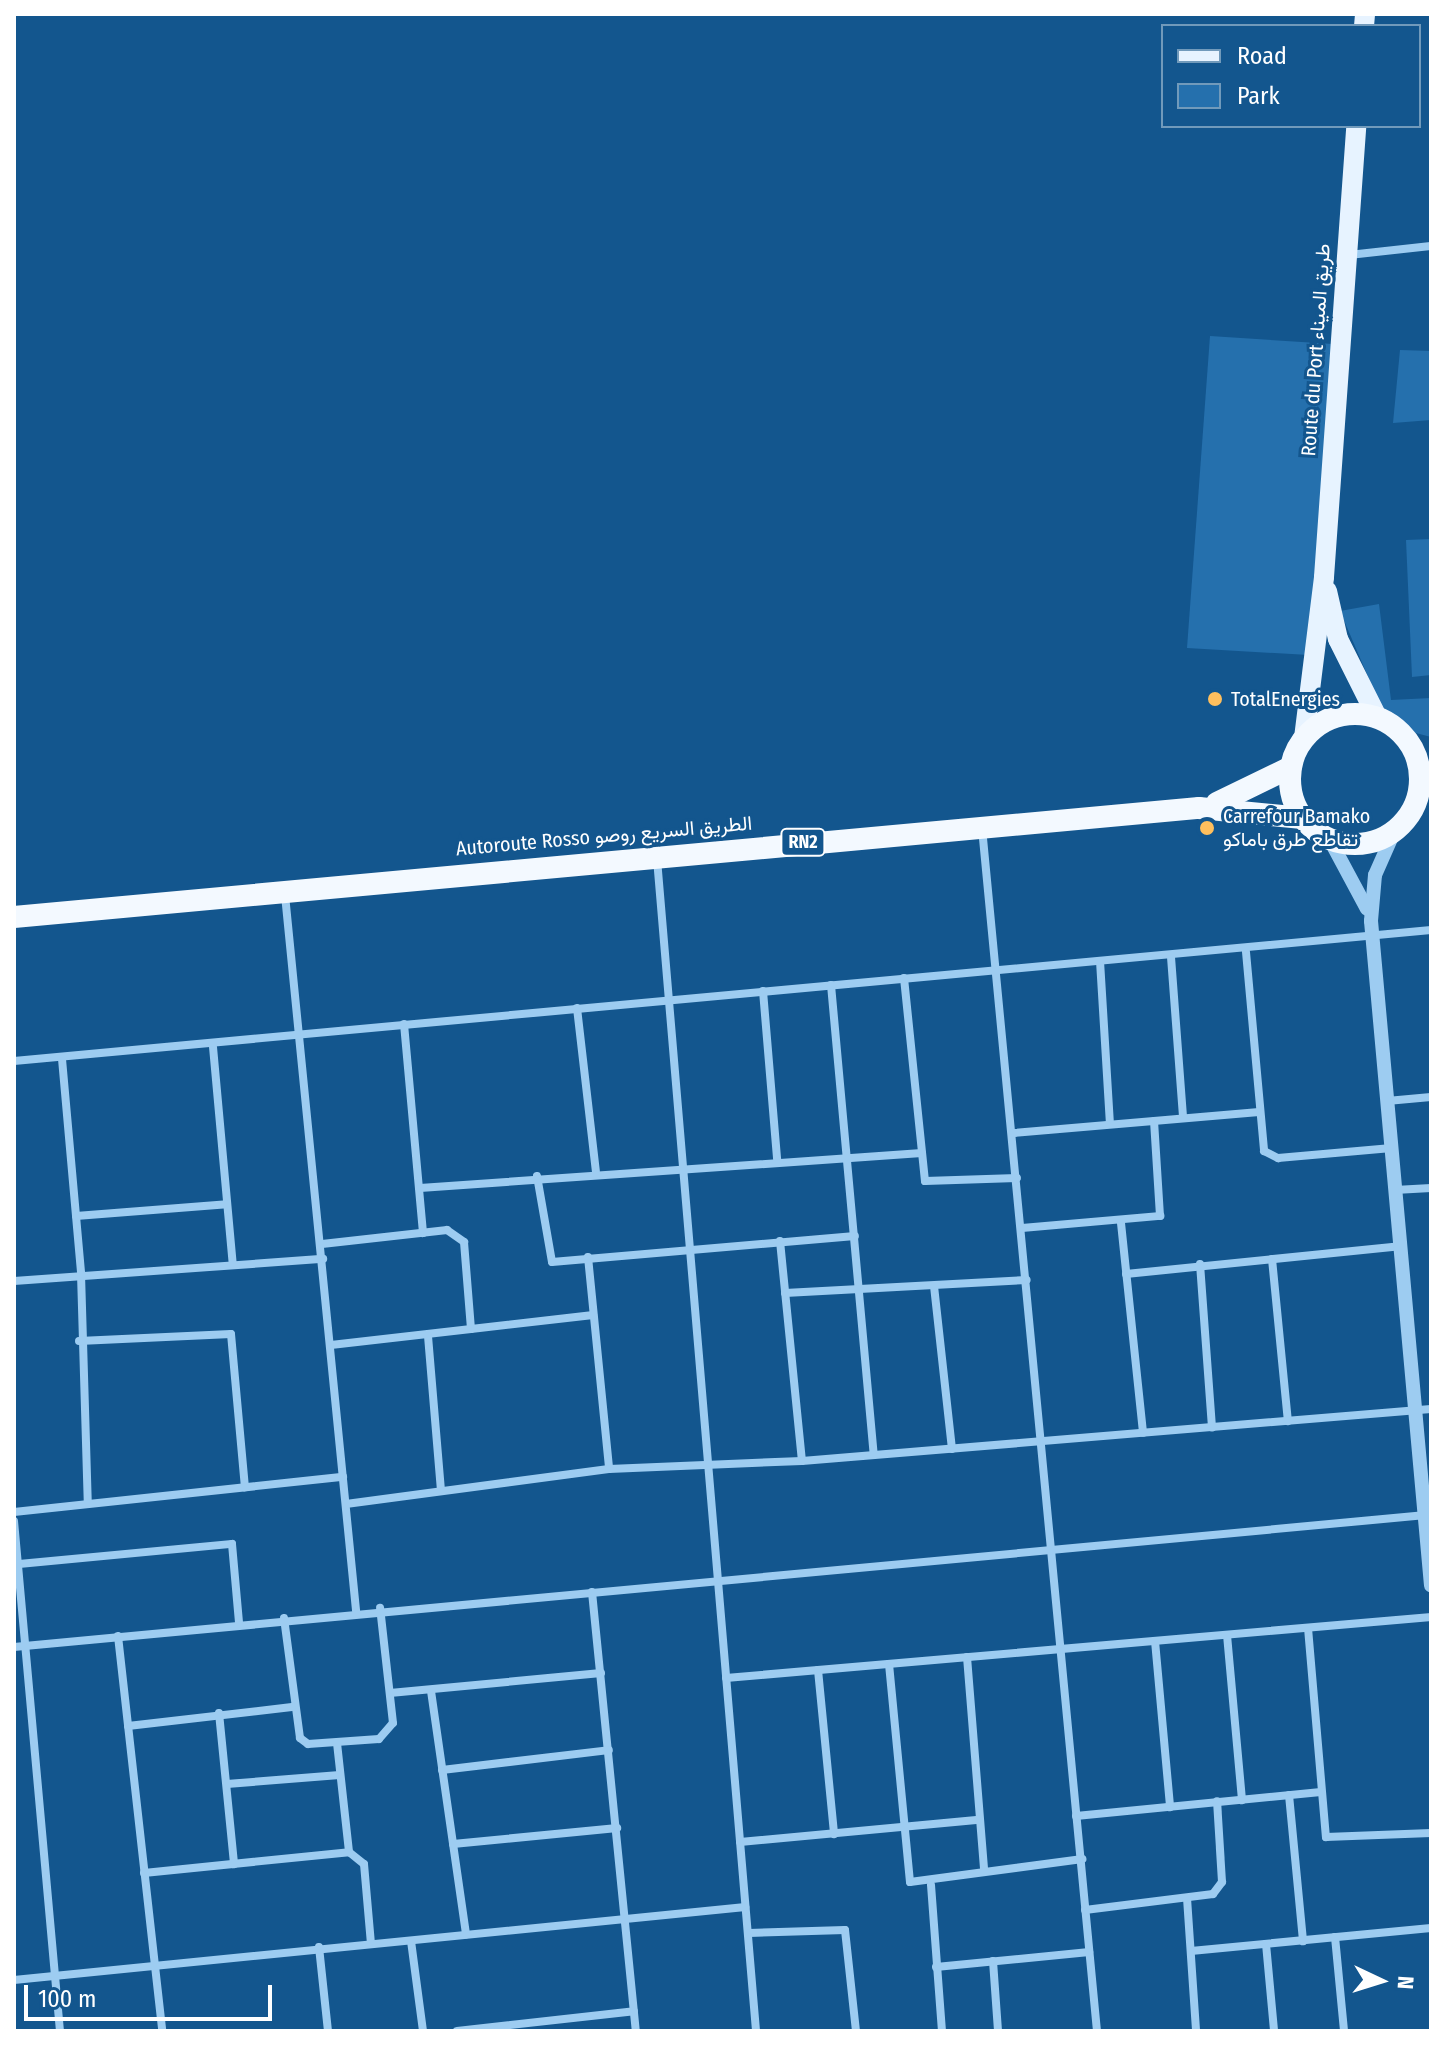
<!DOCTYPE html>
<meta charset="utf-8">
<style>
body{margin:0}
#map{position:relative;width:1445px;height:2045px;overflow:hidden;background:#13568e;font-family:"Fira Sans Condensed",Vazirmatn,sans-serif}
div>[style]{position:absolute}
.green>*{inset:0;background:#2570ad}
.minor>*{height:8px;margin:-4px;padding:0 4px;transform-origin:4px;border-radius:4px;background:#9dccf1}
.tertiary>*{height:14px;margin:-7px;padding:0 7px;transform-origin:7px;border-radius:7px;background:#9dccf1}
.primary>*{height:20px;margin:-10px;padding:0 10px;transform-origin:10px;border-radius:10px;background:#e7f3ff}
.trunk>*{height:22px;margin:-11px;padding:0 11px;transform-origin:11px;border-radius:11px;background:#f3f9ff}
.trunk>.ring{margin:-11px;padding:0;box-sizing:content-box;background:none;border:22px solid #f3f9ff;border-radius:50%}
.dots>*{width:22px;height:22px;translate:-50% -50%;box-sizing:border-box;border:4px solid #13568e;border-radius:50%}
span{translate:-50% -50%;white-space:nowrap;text-align:center;line-height:1.15;-webkit-text-stroke:6px #13568e;paint-order:stroke}
.shield-label span{padding:2px 6px;background:#13568e;border:2px solid;border-radius:6px;-webkit-text-stroke-width:0}
.shield-label{font-size:18px;color:#fff;font-weight:700}
.street-label{font-size:20px;color:#fff}
.poi-label{font-size:20px;color:#fff}
.left{translate:0 -50%;text-align:left}
.frame{position:absolute;inset:0;border:16px solid #fff;pointer-events:none}
.legend{position:absolute;left:1161px;top:24px;width:260px;height:104px;box-sizing:border-box;background:#13568e;border:2px solid #719abb;margin:0;padding:10px 14px;list-style:none;font-size:24px;color:#fff}
.legend li{display:flex;align-items:center;gap:16px;height:40px}
.legend b{width:40px;border:2px solid #719abb}
.north{position:absolute;left:1341px;top:1941px;width:80px;height:80px;-webkit-text-stroke:6px #13568e;paint-order:stroke;rotate:94deg;font-size:22px;font-weight:700;line-height:32px;text-align:center;color:#fff}
.north::after{content:'';display:block;margin:auto;width:28px;height:36px;background:#fff;clip-path:polygon(50% 0,100% 100%,50% 72%,0 100%)}
.scale{position:absolute;left:24px;top:1985px;width:248px;height:36px;box-sizing:border-box;border:4px solid #fff;border-top:0;padding-left:10px;font-size:24px;line-height:28px;white-space:nowrap;color:#fff;-webkit-text-stroke:6px #13568e;paint-order:stroke}
</style>
<div id="map">
<div class="green">
<div style="clip-path:polygon(1210px 336px,1333px 344px,1309px 655px,1187px 648px)"></div>
<div style="clip-path:polygon(1400px 350px,1431px 351px,1431px 420px,1393px 423px)"></div>
<div style="clip-path:polygon(1431px 539px,1431px 675px,1412px 677px,1406px 540px)"></div>
<div style="clip-path:polygon(1379px 604px,1391px 700px,1431px 698px,1431px 737px,1412px 732px,1381px 707px,1340px 611px)"></div>
</div>
<div class="minor">
<div style="left:1349px;top:255px;width:82px;rotate:-6.3deg"></div>
<div style="left:982px;top:828px;width:1208px;rotate:84.54deg"></div>
<div style="left:657px;top:859px;width:1176px;rotate:85.17deg"></div>
<div style="left:285px;top:895px;width:719px;rotate:84.33deg"></div>
<div style="left:1246px;top:952px;width:200px;rotate:84.8deg"></div>
<div style="left:1264px;top:1151px;width:16px;rotate:27deg"></div>
<div style="left:1278px;top:1158px;width:114px;rotate:-5deg"></div>
<div style="left:1171px;top:957px;width:161px;rotate:85.7deg"></div>
<div style="left:1100px;top:961px;width:163px;rotate:86.5deg"></div>
<div style="left:904px;top:978px;width:204px;rotate:84.1deg"></div>
<div style="left:925px;top:1181px;width:92px;rotate:-1.9deg"></div>
<div style="left:831px;top:985px;width:472px;rotate:84.8deg"></div>
<div style="left:763px;top:991px;width:169px;rotate:85.2deg"></div>
<div style="left:577px;top:1008px;width:164px;rotate:83.4deg"></div>
<div style="left:404px;top:1024px;width:210px;rotate:84.8deg"></div>
<div style="left:213px;top:1047px;width:219px;rotate:84.8deg"></div>
<div style="left:62px;top:1059px;width:216px;rotate:84.9deg"></div>
<div style="left:81px;top:1274px;width:230px;rotate:88.3deg"></div>
<div style="left:14px;top:1061px;width:1423px;rotate:-5.28deg"></div>
<div style="left:1387px;top:1101px;width:44px;rotate:-5.2deg"></div>
<div style="left:1014px;top:1133px;width:246px;rotate:-4.9deg"></div>
<div style="left:537px;top:1176px;width:87px;rotate:80.1deg"></div>
<div style="left:552px;top:1262px;width:304px;rotate:-4.9deg"></div>
<div style="left:420px;top:1188px;width:503px;rotate:-3.99deg"></div>
<div style="left:1395px;top:1190px;width:36px;rotate:-3deg"></div>
<div style="left:76px;top:1216px;width:151px;rotate:-4.5deg"></div>
<div style="left:1121px;top:1223px;width:211px;rotate:84deg"></div>
<div style="left:1022px;top:1228px;width:139px;rotate:-5deg"></div>
<div style="left:1160px;top:1216px;width:95px;rotate:-93.6deg"></div>
<div style="left:780px;top:1241px;width:221px;rotate:84.3deg"></div>
<div style="left:322px;top:1244px;width:126px;rotate:-6.4deg"></div>
<div style="left:447px;top:1230px;width:21px;rotate:35deg"></div>
<div style="left:464px;top:1242px;width:87px;rotate:85.4deg"></div>
<div style="left:471px;top:1329px;width:141px;rotate:173.5deg"></div>
<div style="left:588px;top:1257px;width:213px;rotate:84.3deg"></div>
<div style="left:1272px;top:1259px;width:163px;rotate:84.4deg"></div>
<div style="left:1200px;top:1264px;width:164px;rotate:85.8deg"></div>
<div style="left:1126px;top:1274px;width:275px;rotate:-5.8deg"></div>
<div style="left:14px;top:1281px;width:310px;rotate:-4.1deg"></div>
<div style="left:934px;top:1286px;width:164px;rotate:83.7deg"></div>
<div style="left:785px;top:1293px;width:242px;rotate:-3.1deg"></div>
<div style="left:471px;top:1329px;width:123px;rotate:-6.5deg"></div>
<div style="left:428px;top:1336px;width:155px;rotate:85.2deg"></div>
<div style="left:79px;top:1341px;width:152px;rotate:-2.6deg"></div>
<div style="left:231px;top:1334px;width:154px;rotate:84.8deg"></div>
<div style="left:346px;top:1504px;width:265px;rotate:-7.6deg"></div>
<div style="left:609px;top:1469px;width:193px;rotate:-2.4deg"></div>
<div style="left:802px;top:1461px;width:631px;rotate:-4.73deg"></div>
<div style="left:14px;top:1512px;width:331px;rotate:-6.1deg"></div>
<div style="left:14px;top:1521px;width:512px;rotate:84.85deg"></div>
<div style="left:19px;top:1564px;width:214px;rotate:-5.4deg"></div>
<div style="left:232px;top:1544px;width:79px;rotate:84.9deg"></div>
<div style="left:592px;top:1592px;width:441px;rotate:84.3deg"></div>
<div style="left:284px;top:1618px;width:121px;rotate:82.4deg"></div>
<div style="left:300px;top:1738px;width:10px;rotate:37deg"></div>
<div style="left:308px;top:1744px;width:71px;rotate:-4deg"></div>
<div style="left:379px;top:1739px;width:21px;rotate:-49deg"></div>
<div style="left:393px;top:1723px;width:116px;rotate:-96.4deg"></div>
<div style="left:1308px;top:1628px;width:210px;rotate:85.1deg"></div>
<div style="left:1326px;top:1837px;width:105px;rotate:-2.2deg"></div>
<div style="left:1227px;top:1635px;width:166px;rotate:84.8deg"></div>
<div style="left:118px;top:1636px;width:397px;rotate:83.6deg"></div>
<div style="left:1155px;top:1641px;width:167px;rotate:84.8deg"></div>
<div style="left:14px;top:1647px;width:1418px;rotate:-5.34deg"></div>
<div style="left:967px;top:1657px;width:214px;rotate:85.4deg"></div>
<div style="left:889px;top:1664px;width:219px;rotate:84.5deg"></div>
<div style="left:910px;top:1882px;width:174px;rotate:-7.6deg"></div>
<div style="left:818px;top:1670px;width:165px;rotate:84.4deg"></div>
<div style="left:726px;top:1678px;width:708px;rotate:-4.95deg"></div>
<div style="left:431px;top:1691px;width:246px;rotate:81.8deg"></div>
<div style="left:390px;top:1693px;width:212px;rotate:-5.4deg"></div>
<div style="left:219px;top:1713px;width:152px;rotate:84.3deg"></div>
<div style="left:128px;top:1726px;width:165px;rotate:-6.6deg"></div>
<div style="left:337px;top:1743px;width:110px;rotate:83.7deg"></div>
<div style="left:442px;top:1770px;width:168px;rotate:-6.8deg"></div>
<div style="left:227px;top:1784px;width:113px;rotate:-4.6deg"></div>
<div style="left:1289px;top:1795px;width:147px;rotate:84.5deg"></div>
<div style="left:1076px;top:1816px;width:246px;rotate:-5.6deg"></div>
<div style="left:740px;top:1842px;width:240px;rotate:-5.3deg"></div>
<div style="left:453px;top:1844px;width:165px;rotate:-5.6deg"></div>
<div style="left:144px;top:1873px;width:206px;rotate:-5.8deg"></div>
<div style="left:349px;top:1852px;width:19px;rotate:39deg"></div>
<div style="left:364px;top:1864px;width:80px;rotate:85deg"></div>
<div style="left:931px;top:1885px;width:146px;rotate:85.7deg"></div>
<div style="left:1187px;top:1898px;width:133px;rotate:86.1deg"></div>
<div style="left:1085px;top:1910px;width:129px;rotate:-7.1deg"></div>
<div style="left:1213px;top:1894px;width:15px;rotate:-53deg"></div>
<div style="left:1222px;top:1882px;width:81px;rotate:-93.5deg"></div>
<div style="left:749px;top:1933px;width:96px;rotate:-1.8deg"></div>
<div style="left:845px;top:1930px;width:102px;rotate:83.8deg"></div>
<div style="left:1335px;top:1937px;width:94px;rotate:84.5deg"></div>
<div style="left:411px;top:1941px;width:91px;rotate:82.4deg"></div>
<div style="left:1266px;top:1944px;width:87px;rotate:84.7deg"></div>
<div style="left:319px;top:1947px;width:84px;rotate:83.9deg"></div>
<div style="left:1191px;top:1951px;width:241px;rotate:-5.5deg"></div>
<div style="left:993px;top:1961px;width:70px;rotate:85.9deg"></div>
<div style="left:936px;top:1967px;width:154px;rotate:-5.6deg"></div>
<div style="left:14px;top:1980px;width:735px;rotate:-5.7deg"></div>
<div style="left:457px;top:2031px;width:178px;rotate:-6.4deg"></div>
</div>
<div class="tertiary">
<div style="left:1394px;top:832px;width:47px;rotate:113.8deg"></div>
<div style="left:1375px;top:875px;width:46px;rotate:95deg"></div>
<div style="left:1371px;top:921px;width:667px;rotate:84.84deg"></div>
<div style="left:1330px;top:840px;width:78px;rotate:61.8deg"></div>
</div>
<div class="primary">
<div style="left:1364px;top:26px;width:12px;rotate:-85deg"></div>
<div style="left:1327px;top:591px;width:49px;rotate:77.1deg"></div>
<div style="left:1338px;top:639px;width:87px;rotate:63.4deg"></div>
<div style="left:1304px;top:738px;width:162px;rotate:-82.9deg"></div>
<div style="left:1324px;top:577px;width:452px;rotate:-85.9deg"></div>
</div>
<div class="trunk">
<div class="ring" style="left:1290px;top:714px;width:108px;height:108px"></div>
<div style="left:1217px;top:803px;width:82px;rotate:-25.9deg"></div>
<div style="left:14px;top:917px;width:1190px;rotate:-5.26deg"></div>
<div style="left:1199px;top:808px;width:104px;rotate:5.5deg"></div>
</div>
<div class="dots">
<div style="left:1215px;top:699px;background:#ffbf5d"></div>
<div style="left:1207px;top:828px;background:#ffbf5d"></div>
</div>
<div class="shield-label">
<span style="left:803px;top:842px">RN2</span>
</div>
<div class="street-label">
<span style="left:1316px;top:350px;rotate:-86deg">Route du Port طريق الميناء</span>
<span style="left:604px;top:836px;rotate:-5deg">Autoroute Rosso الطريق السريع روصو</span>
</div>
<div class="poi-label">
<span class="left" style="left:1231px;top:699px">TotalEnergies</span>
<span class="left" style="left:1223px;top:828px">Carrefour Bamako<br>تقاطع طرق باماكو</span>
</div>
<div class="frame"></div>
<ul class="legend">
<li><b style="height:10px;background:#e7f3ff"></b>Road</li>
<li><b style="height:22px;background:#2570ad"></b>Park</li>
</ul>
<div class="north">N</div>
<div class="scale">100 m</div>
</div>
